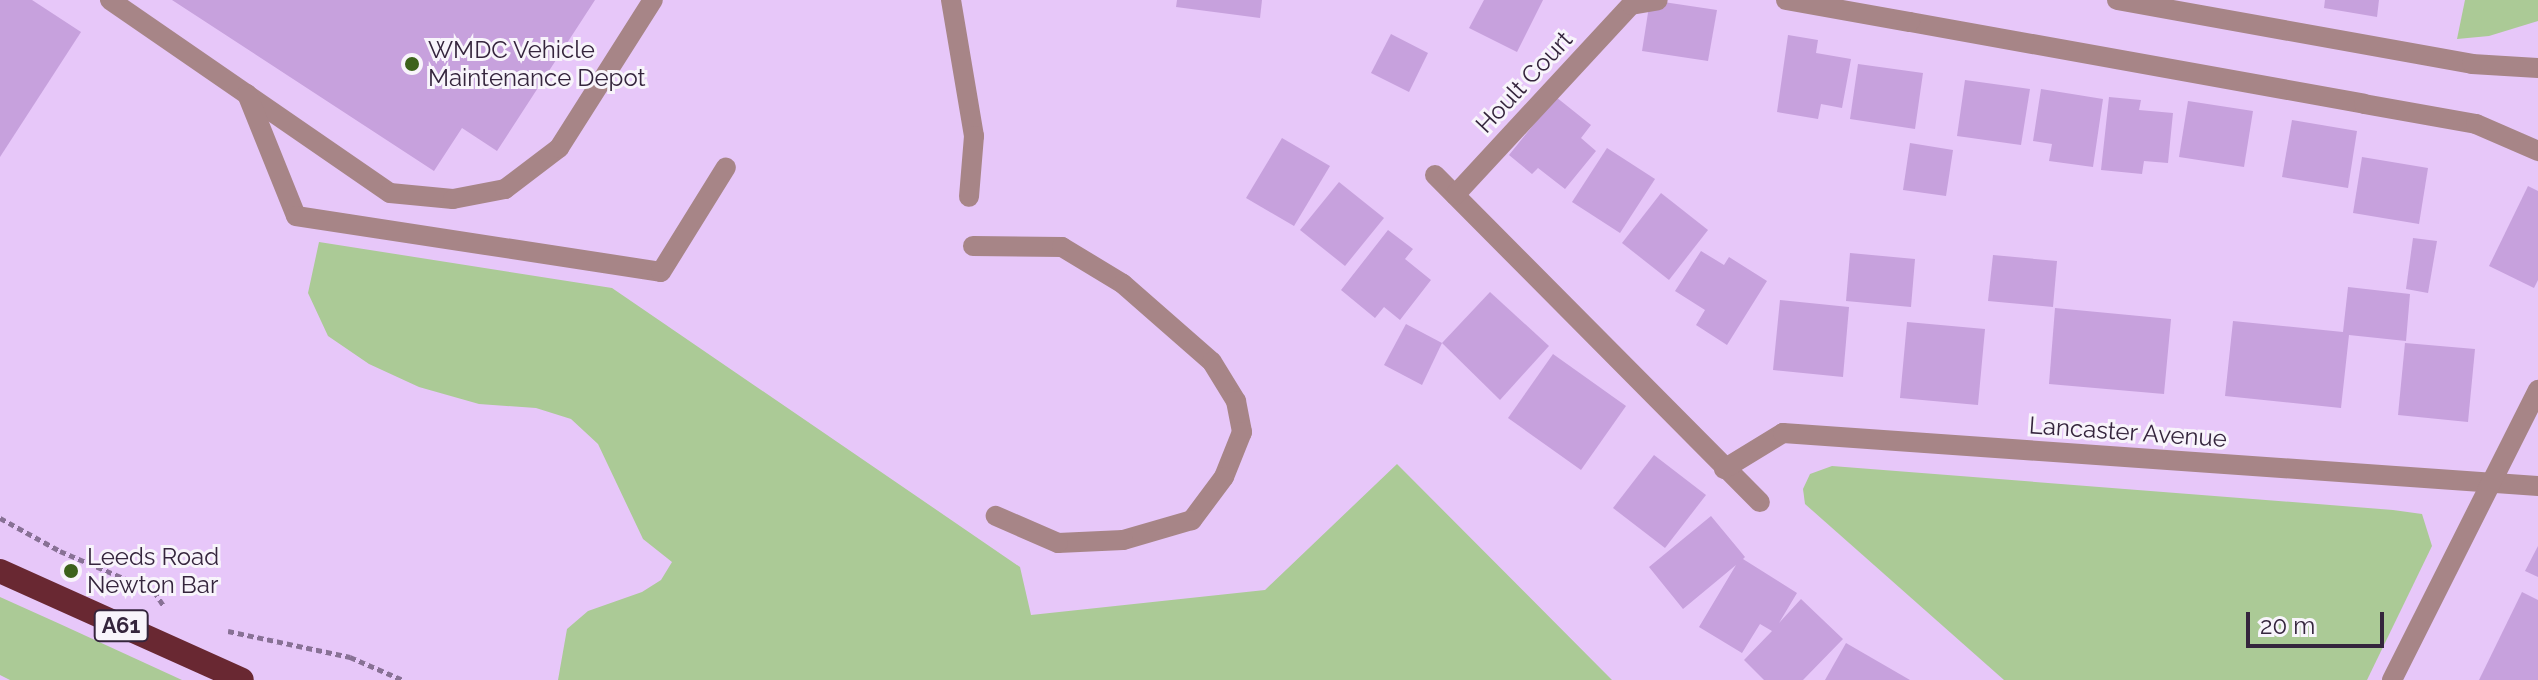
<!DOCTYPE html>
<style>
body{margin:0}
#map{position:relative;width:2538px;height:680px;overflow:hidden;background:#e7c7f9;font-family:Raleway,sans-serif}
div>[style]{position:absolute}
.green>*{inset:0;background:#abca96}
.building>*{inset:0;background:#c7a1dd}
.path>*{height:5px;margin-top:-2.5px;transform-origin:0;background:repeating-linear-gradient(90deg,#887195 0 6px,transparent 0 10px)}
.lane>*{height:20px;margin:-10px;padding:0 10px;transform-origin:10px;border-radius:10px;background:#a78587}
.street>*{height:20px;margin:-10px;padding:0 10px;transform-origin:10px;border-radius:10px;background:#a78587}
.highway>*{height:24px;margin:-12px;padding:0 12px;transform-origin:12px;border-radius:12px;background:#692832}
.dots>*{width:22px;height:22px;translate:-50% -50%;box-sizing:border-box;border:4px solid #f8f4fb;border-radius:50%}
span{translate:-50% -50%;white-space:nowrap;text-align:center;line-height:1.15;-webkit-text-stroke:6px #f8f4fb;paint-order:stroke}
.shield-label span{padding:2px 6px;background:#f8f4fb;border:2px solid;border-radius:6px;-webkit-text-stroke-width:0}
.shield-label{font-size:22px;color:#35253d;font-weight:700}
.poi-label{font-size:24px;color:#35253d}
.left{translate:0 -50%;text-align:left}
.street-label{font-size:24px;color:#35253d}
.scale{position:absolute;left:2246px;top:612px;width:138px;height:36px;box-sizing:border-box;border:4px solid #35253d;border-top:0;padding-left:10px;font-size:24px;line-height:28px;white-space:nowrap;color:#35253d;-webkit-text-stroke:6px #f8f4fb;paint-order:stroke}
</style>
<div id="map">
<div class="green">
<div style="clip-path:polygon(2465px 0,2538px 0,2538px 21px,2489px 36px,2457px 39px)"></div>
<div style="clip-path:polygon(319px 242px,612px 288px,1020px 567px,1031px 615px,1265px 590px,1397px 464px,1612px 680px,558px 680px,567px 629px,588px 611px,642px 592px,661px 580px,672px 562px,643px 539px,598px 444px,571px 419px,536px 408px,479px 404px,419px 387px,369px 364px,328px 336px,308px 293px)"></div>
<div style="clip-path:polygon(1832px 466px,2393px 510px,2422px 514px,2432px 546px,2367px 680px,2004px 680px,1805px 504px,1803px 489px,1810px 474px)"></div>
<div style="clip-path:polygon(0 597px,60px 624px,182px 680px,10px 680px,0 675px)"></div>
</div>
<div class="building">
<div style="clip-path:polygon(0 0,32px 0,81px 32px,0 157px)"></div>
<div style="clip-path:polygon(172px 0,595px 0,497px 151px,462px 128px,434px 171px)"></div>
<div style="clip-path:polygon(1177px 0,1262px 0,1260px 18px,1176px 7px)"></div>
<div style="clip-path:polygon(1484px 0,1543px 0,1517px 52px,1469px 28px)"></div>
<div style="clip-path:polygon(1650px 0,1717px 10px,1708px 61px,1642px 51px)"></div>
<div style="clip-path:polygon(2325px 0,2379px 0,2377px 17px,2324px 8px)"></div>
<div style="clip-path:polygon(1391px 34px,1428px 53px,1409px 92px,1371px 73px)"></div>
<div style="clip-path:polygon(1788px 35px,1818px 40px,1816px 53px,1851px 59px,1842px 108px,1821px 104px,1818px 119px,1777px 112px)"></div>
<div style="clip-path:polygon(1858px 64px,1923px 73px,1915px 129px,1850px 119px)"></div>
<div style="clip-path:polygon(1965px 80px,2030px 89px,2021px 145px,1957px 136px)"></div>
<div style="clip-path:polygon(2041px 89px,2103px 99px,2093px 167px,2049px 161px,2052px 144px,2033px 141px)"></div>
<div style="clip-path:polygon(1556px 97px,1591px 125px,1581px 138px,1596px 151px,1565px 189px,1538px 168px,1532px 174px,1509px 155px)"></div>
<div style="clip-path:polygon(2109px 97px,2141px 100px,2139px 110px,2173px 113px,2168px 163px,2144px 161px,2142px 174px,2101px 170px)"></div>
<div style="clip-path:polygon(2188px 101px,2253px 111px,2244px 167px,2179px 157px)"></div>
<div style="clip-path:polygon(2292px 120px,2357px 131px,2348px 188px,2282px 177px)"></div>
<div style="clip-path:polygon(1282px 138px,1330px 166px,1294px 226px,1246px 198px)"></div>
<div style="clip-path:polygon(1910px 143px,1953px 150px,1946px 196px,1903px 190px)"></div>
<div style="clip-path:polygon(1607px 148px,1655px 179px,1620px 233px,1572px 202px)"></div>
<div style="clip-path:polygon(2362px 157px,2428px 168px,2419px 224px,2353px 213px)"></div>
<div style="clip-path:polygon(1339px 182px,1384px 218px,1345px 266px,1300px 230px)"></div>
<div style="clip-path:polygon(2528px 186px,2538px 191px,2538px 280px,2534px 288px,2489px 266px)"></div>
<div style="clip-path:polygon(1661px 193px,1708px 230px,1669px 280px,1622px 243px)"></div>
<div style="clip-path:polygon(1388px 230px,1413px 249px,1405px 259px,1431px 280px,1400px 320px,1384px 307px,1375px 318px,1341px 290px)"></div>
<div style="clip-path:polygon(2413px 238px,2437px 241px,2428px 293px,2406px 289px)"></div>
<div style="clip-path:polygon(1701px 251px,1724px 265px,1729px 257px,1767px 281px,1727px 345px,1696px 325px,1705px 310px,1675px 291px)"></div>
<div style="clip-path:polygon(1850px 253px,1915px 259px,1911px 307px,1846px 301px)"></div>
<div style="clip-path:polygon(1993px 255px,2057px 261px,2053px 307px,1988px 301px)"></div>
<div style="clip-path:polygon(2348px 287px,2410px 294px,2406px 341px,2349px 335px,2341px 408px,2225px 396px,2233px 321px,2343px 332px)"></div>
<div style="clip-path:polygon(1490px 292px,1549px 346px,1500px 400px,1442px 343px)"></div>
<div style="clip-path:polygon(1780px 300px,1849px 307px,1843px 377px,1773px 370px)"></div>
<div style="clip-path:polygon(2055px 308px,2171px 319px,2164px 394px,2049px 384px)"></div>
<div style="clip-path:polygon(1907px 322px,1985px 329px,1978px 405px,1900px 398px)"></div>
<div style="clip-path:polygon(1406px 324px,1442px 343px,1422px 385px,1384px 365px)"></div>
<div style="clip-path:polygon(2405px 343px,2475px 349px,2468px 422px,2398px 415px)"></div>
<div style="clip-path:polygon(1553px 354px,1626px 406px,1581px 470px,1508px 418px)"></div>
<div style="clip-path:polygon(1654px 455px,1706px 495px,1665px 548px,1613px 508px)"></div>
<div style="clip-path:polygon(1711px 516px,1745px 557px,1743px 559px,1797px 593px,1779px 623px,1801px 599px,1843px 639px,1803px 680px,1764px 680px,1744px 660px,1772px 631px,1760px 624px,1742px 653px,1699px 627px,1736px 565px,1683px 609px,1649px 567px)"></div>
<div style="clip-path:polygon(2538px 546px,2538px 577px,2525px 571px)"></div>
<div style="clip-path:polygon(2522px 592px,2538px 600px,2538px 680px,2479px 680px)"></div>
<div style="clip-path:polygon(1846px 643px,1910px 680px,1825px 680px)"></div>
</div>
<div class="path">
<div style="left:0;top:518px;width:68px;rotate:28.8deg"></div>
<div style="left:60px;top:551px;width:102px;rotate:23.1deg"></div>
<div style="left:154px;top:591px;width:17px;rotate:57deg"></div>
<div style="left:228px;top:631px;width:125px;rotate:12deg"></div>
<div style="left:350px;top:657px;width:58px;rotate:23.5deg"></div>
</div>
<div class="lane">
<div style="left:110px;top:0;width:340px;rotate:34.6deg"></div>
<div style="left:390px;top:193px;width:63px;rotate:5.4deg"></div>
<div style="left:453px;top:199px;width:53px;rotate:-10.9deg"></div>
<div style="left:505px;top:189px;width:68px;rotate:-37.2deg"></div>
<div style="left:559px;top:148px;width:175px;rotate:-57.6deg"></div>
<div style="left:951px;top:0;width:138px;rotate:80.4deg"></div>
<div style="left:974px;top:136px;width:61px;rotate:94.7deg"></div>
<div style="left:1910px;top:22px;width:461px;rotate:10.2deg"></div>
<div style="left:247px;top:94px;width:131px;rotate:68.1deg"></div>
<div style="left:296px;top:216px;width:369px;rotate:8.7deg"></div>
<div style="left:661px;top:272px;width:123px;rotate:-58.2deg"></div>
<div style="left:973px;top:246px;width:89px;rotate:0.6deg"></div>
<div style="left:1062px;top:247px;width:71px;rotate:31.2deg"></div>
<div style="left:1123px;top:284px;width:118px;rotate:41.2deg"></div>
<div style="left:1212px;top:362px;width:46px;rotate:58.4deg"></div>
<div style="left:1236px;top:401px;width:32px;rotate:79deg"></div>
<div style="left:1242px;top:432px;width:48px;rotate:111.8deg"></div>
<div style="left:1224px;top:477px;width:54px;rotate:126.7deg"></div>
<div style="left:1192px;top:520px;width:72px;rotate:163.8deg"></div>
<div style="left:1123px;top:540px;width:65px;rotate:177.4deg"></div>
<div style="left:1058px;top:543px;width:68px;rotate:-156.5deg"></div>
</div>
<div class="street">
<div style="left:1786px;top:0;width:126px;rotate:10.1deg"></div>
<div style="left:2117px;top:0;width:361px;rotate:10.2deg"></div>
<div style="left:2472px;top:64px;width:66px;rotate:3.5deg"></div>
<div style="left:2364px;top:104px;width:114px;rotate:10.1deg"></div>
<div style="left:2476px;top:124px;width:68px;rotate:23.5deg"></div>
<div style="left:1435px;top:175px;width:461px;rotate:45.2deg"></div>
<div style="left:1455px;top:195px;width:259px;rotate:-47.2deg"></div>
<div style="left:1631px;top:5px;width:27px;rotate:-10deg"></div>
<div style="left:1724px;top:469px;width:69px;rotate:-31.4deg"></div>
<div style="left:1783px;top:433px;width:757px;rotate:4.02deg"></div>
<div style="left:2392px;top:680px;width:325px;rotate:-63.3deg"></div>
</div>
<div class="highway">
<div style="left:0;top:571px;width:265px;rotate:24.2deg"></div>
</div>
<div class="dots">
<div style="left:412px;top:64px;background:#3c621b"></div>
<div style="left:71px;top:571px;background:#3c621b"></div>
</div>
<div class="shield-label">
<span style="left:121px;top:626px">A61</span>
</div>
<div class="poi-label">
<span class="left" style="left:428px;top:64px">WMDC Vehicle<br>Maintenance Depot</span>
<span class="left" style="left:87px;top:571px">Leeds Road<br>Newton Bar</span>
</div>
<div class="street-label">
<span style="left:1524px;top:82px;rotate:-47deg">Hoult Court</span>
<span style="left:2128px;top:432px;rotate:4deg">Lancaster Avenue</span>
</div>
<div class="scale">20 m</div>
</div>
